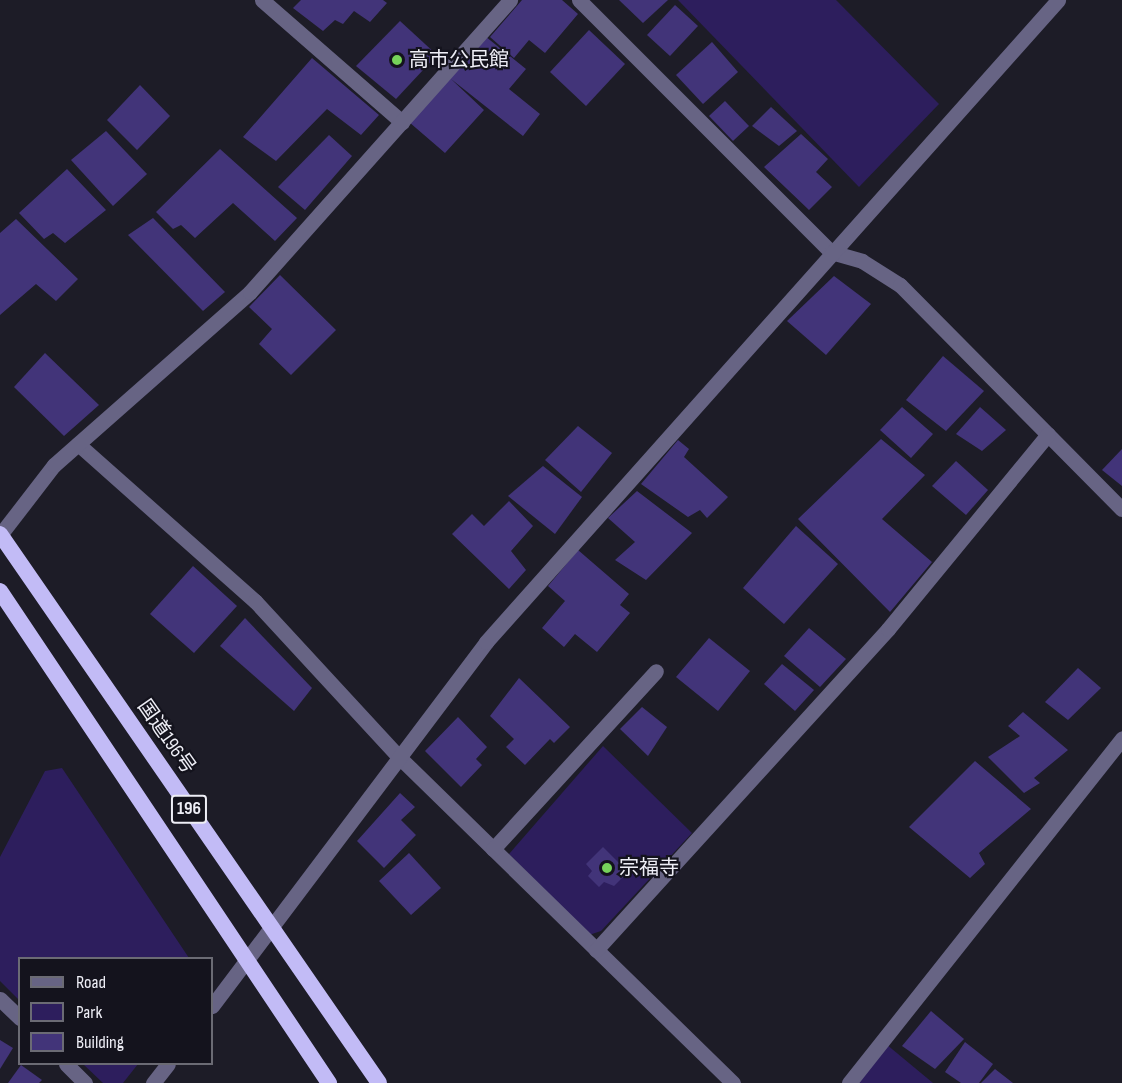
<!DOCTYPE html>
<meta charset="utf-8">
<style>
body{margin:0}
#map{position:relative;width:1122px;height:1083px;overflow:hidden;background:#1d1c27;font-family:"Sofia Sans Condensed","Noto Sans JP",sans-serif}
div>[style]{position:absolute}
.green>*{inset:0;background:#2d1e5d}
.building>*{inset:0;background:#423479}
.minor>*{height:15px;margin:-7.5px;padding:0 7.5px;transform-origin:7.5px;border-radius:7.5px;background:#676484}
.trunk>*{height:16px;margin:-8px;padding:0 8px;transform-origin:8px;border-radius:8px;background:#c2bbf6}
.dots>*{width:16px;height:16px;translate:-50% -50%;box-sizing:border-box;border:3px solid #14131d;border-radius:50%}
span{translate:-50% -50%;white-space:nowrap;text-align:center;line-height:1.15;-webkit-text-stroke:4.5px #14131d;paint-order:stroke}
.shield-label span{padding:2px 4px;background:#14131d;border:2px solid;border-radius:4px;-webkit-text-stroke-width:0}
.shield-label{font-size:18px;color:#eeeef6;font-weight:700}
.poi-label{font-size:20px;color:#eeeef6}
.left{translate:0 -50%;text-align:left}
.street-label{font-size:20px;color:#eeeef6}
.legend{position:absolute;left:18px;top:957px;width:195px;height:108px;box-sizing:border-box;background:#14131d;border:2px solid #6b6b74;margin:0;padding:8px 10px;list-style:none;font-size:18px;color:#eeeef6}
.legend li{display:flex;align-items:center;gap:12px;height:30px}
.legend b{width:30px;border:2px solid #6b6b74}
</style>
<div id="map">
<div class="green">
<div style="clip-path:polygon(678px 0,836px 0,939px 104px,859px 187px)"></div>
<div style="clip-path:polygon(603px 746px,692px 833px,601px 931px,589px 935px,509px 854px)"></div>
<div style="clip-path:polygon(62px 768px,189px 958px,20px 958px,19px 1000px,0 981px,0 857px,45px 771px)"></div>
<div style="clip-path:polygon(886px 1044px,933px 1083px,855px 1083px)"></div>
<div style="clip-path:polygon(83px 1064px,138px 1064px,123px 1083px,103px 1083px)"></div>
</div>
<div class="building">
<div style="clip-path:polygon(301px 0,383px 0,387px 3px,370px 22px,354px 11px,343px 24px,335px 20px,323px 31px,293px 8px)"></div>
<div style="clip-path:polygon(522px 0,562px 0,578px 14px,545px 53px,529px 40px,514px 58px,490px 37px)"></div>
<div style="clip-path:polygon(619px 0,668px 0,643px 23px)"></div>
<div style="clip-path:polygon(675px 5px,698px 26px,670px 56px,647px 35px)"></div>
<div style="clip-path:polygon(400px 21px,437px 55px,396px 99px,356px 66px)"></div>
<div style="clip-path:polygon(589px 30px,625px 64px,586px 106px,550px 72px)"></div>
<div style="clip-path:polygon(480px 32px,526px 69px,509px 89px,540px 114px,523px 136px,451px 79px,484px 110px,445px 153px,409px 122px)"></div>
<div style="clip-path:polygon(712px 42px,738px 72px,703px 104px,676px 75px)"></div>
<div style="clip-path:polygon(312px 58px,379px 115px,361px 135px,327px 109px,276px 161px,243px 137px)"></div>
<div style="clip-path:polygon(140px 85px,170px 116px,137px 150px,107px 120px)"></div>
<div style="clip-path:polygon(725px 101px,749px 126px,733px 141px,709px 116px)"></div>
<div style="clip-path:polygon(771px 107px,797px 131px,779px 146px,752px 126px)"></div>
<div style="clip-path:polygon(106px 131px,147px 174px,113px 206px,71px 160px)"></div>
<div style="clip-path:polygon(801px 134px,828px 159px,816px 172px,832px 187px,809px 210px,764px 167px)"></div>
<div style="clip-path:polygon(329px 135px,352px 156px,305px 210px,278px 187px)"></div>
<div style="clip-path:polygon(220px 149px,297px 218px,275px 241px,233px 203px,195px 238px,181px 225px,173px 229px,156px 212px)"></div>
<div style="clip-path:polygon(67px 169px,106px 210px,65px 243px,53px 233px,44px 239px,19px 213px)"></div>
<div style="clip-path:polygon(153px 218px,225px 292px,203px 311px,128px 235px)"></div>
<div style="clip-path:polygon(16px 219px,78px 279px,56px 301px,36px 284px,0 315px,0 233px)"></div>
<div style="clip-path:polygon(280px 275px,336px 330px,291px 375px,259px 344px,272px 329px,249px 307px)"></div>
<div style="clip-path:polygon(834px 276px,871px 304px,826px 355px,787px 321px)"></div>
<div style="clip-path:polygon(45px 353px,99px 405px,64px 436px,14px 387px)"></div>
<div style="clip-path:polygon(943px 356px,984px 391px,946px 431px,906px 400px)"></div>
<div style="clip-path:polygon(902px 407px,933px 434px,911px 458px,880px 430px)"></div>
<div style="clip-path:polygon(980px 407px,1006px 430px,982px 451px,956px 434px)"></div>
<div style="clip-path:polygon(578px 426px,612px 453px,581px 492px,545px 460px)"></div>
<div style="clip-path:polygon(881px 439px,925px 475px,882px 519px,932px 562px,890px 612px,798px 519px)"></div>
<div style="clip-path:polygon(678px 440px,689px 449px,684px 457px,728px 497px,707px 518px,700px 510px,688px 517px,641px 484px)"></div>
<div style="clip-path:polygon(1122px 449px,1122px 486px,1102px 470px)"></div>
<div style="clip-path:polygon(956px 461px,988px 490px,966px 515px,932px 486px)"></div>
<div style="clip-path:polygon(543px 466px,582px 497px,555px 534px,508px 496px)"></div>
<div style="clip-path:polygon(637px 491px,692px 533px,646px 580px,615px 560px,635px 542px,608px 518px)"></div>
<div style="clip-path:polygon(509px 501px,533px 526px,511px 551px,526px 570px,509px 589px,452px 534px,472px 514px,484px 526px)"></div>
<div style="clip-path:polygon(796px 526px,838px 564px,784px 624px,743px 588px)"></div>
<div style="clip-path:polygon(578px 550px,629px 594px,620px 605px,630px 613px,597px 652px,575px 634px,564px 647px,542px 628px,565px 601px,548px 586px)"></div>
<div style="clip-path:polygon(193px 566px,237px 606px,194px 653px,150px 614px)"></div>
<div style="clip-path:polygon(245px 618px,312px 688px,294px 711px,220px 646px)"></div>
<div style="clip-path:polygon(809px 628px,846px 659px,820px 687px,784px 656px)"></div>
<div style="clip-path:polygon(709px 638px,750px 671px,718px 711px,676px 677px)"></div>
<div style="clip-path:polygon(782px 664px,814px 690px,795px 711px,764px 684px)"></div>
<div style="clip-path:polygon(1078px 668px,1101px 688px,1068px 720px,1045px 702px)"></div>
<div style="clip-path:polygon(519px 678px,570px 727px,554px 743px,550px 739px,525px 765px,506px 747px,514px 739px,490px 716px)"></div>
<div style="clip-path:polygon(642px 707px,667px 727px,648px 756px,620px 729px)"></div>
<div style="clip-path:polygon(1023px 712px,1068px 750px,1034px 778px,1040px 783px,1024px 793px,988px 757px,1020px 736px,1008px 726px)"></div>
<div style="clip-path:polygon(458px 717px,487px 747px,476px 759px,482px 765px,461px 787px,425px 751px)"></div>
<div style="clip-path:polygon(975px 761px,1031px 809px,979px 853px,985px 864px,970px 878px,909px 827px)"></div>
<div style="clip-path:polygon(400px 793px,415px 807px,401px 820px,416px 835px,384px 868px,357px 841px)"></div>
<div style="clip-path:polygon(603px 847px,628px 872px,614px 886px,604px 882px,599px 887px,588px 876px,592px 871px,586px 864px)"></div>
<div style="clip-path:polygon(409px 853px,441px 888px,411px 915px,379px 881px)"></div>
<div style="clip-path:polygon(931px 1011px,964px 1039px,935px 1069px,902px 1046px)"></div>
<div style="clip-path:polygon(0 1040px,13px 1048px,0 1069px)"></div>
<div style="clip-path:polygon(965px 1042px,993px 1064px,979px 1083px,961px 1083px,945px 1072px)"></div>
<div style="clip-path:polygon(21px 1065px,42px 1080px,39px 1083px,8px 1083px)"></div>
<div style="clip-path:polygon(995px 1069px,1013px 1083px,981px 1083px)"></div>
</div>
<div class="minor">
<div style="left:262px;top:0;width:186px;rotate:41.1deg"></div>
<div style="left:579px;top:0;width:356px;rotate:45deg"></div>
<div style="left:831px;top:252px;width:32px;rotate:16deg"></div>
<div style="left:862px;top:261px;width:45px;rotate:32.3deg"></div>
<div style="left:900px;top:285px;width:315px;rotate:45.3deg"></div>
<div style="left:78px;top:444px;width:237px;rotate:41.6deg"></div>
<div style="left:255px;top:601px;width:215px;rotate:47.3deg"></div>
<div style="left:401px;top:759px;width:464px;rotate:44.3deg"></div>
<div style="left:0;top:535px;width:88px;rotate:-52.4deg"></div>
<div style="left:54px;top:465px;width:261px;rotate:-41.4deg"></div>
<div style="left:250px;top:292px;width:391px;rotate:-48.3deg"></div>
<div style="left:493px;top:849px;width:241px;rotate:-47.5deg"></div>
<div style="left:596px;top:950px;width:434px;rotate:-47.7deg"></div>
<div style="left:888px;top:629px;width:252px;rotate:-50.6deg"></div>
<div style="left:0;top:999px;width:28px;rotate:44deg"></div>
<div style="left:212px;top:1006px;width:456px;rotate:-53deg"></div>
<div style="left:486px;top:642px;width:860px;rotate:-48.3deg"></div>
<div style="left:66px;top:1064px;width:27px;rotate:45deg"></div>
<div style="left:153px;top:1083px;width:24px;rotate:-52deg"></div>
<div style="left:849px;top:1083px;width:440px;rotate:-51.6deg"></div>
</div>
<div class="trunk">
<div style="left:0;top:534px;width:667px;rotate:55.38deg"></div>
<div style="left:0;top:591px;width:592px;rotate:56.23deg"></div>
</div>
<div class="dots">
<div style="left:397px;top:60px;background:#76d25a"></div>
<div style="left:607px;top:868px;background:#76d25a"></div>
</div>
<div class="shield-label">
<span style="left:189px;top:809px">196</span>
</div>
<div class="poi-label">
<span class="left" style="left:409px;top:60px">高市公民館</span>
<span class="left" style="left:619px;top:868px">宗福寺</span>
</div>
<div class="street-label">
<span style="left:166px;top:737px;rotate:55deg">国道196号</span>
</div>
<ul class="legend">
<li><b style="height:8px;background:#676484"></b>Road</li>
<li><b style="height:16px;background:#2d1e5d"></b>Park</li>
<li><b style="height:16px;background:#423479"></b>Building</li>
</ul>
</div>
